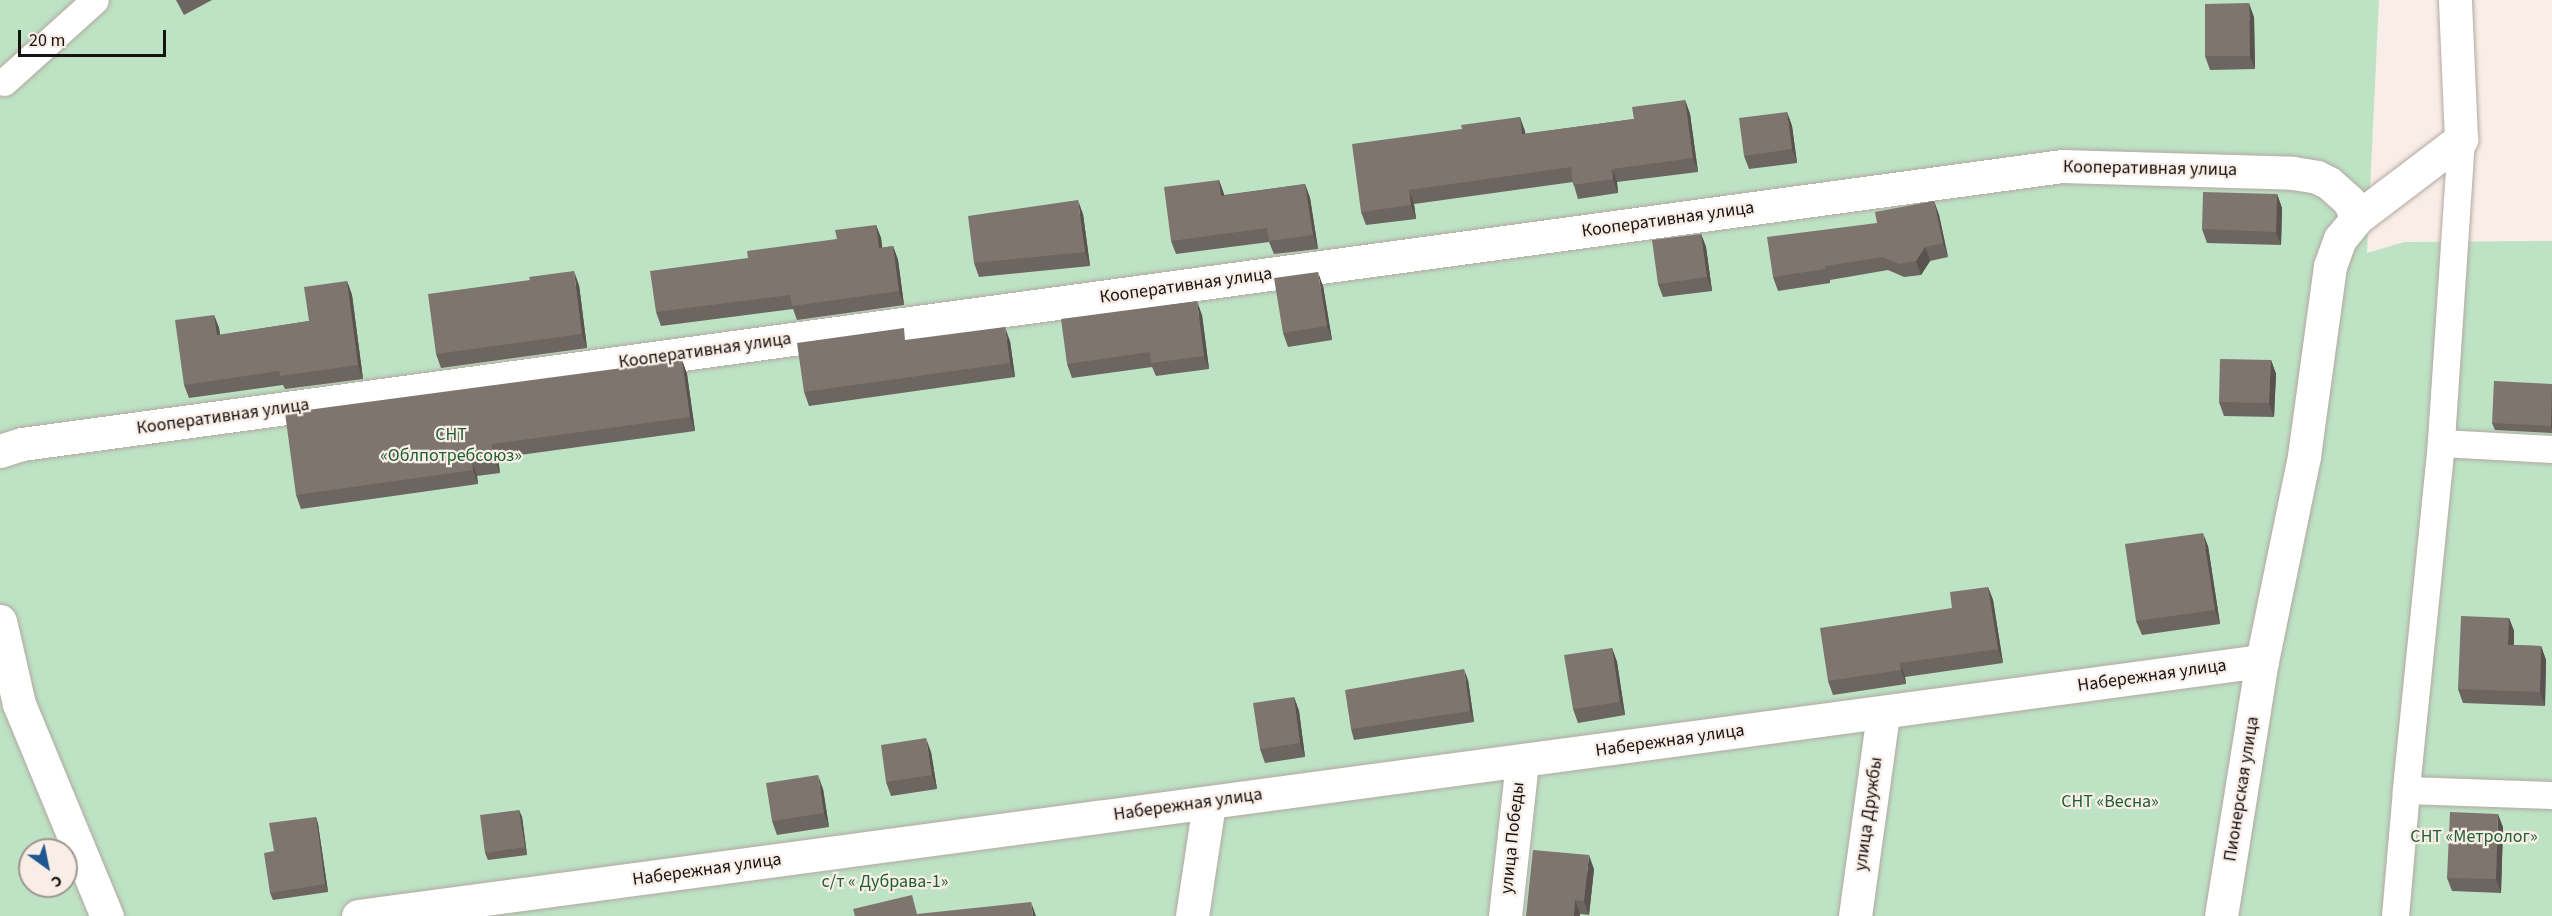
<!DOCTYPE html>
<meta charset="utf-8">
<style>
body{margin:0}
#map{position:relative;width:2552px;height:916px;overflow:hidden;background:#f9eee7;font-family:"Source Sans 3",sans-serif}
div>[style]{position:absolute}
.green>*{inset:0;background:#bde3c4}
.roads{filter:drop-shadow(0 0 2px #b2a8a2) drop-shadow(0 0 2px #b2a8a2)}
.lane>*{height:27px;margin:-13.5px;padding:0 13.5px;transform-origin:13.5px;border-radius:13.5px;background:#fff}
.street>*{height:33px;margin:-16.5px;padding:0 16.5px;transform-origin:16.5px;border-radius:16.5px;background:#fff}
.wall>*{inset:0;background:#6d655f}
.shaded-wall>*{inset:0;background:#59524e}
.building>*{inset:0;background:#7f756f}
span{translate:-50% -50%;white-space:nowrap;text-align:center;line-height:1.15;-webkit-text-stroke:4.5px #f9eee7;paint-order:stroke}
.street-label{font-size:18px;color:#171311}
.park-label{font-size:18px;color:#1e6132}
.north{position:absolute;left:18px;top:838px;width:60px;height:60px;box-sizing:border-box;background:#f9eee7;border:2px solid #9f9691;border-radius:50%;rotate:147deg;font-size:16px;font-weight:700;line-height:24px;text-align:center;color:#171311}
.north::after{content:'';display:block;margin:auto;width:21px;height:27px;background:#21578f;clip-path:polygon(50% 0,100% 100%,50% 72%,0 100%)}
.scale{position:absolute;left:18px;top:30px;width:148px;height:27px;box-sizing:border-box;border:3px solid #171311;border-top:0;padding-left:8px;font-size:18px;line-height:21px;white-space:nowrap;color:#171311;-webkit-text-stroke:4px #f9eee7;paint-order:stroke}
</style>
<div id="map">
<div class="green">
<div style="clip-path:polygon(evenodd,0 0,2379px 0,2367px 253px,2404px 242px,2552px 241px,2552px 916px,0 916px,0 0,30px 850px,66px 850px,66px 886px,30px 886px,30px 850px)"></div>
</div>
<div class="roads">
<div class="lane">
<div style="left:4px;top:82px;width:122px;rotate:-42deg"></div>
<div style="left:2461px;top:139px;width:305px;rotate:93.8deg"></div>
<div style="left:2441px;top:443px;width:111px;rotate:3.1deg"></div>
<div style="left:2441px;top:443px;width:349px;rotate:95.8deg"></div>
<div style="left:2406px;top:790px;width:146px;rotate:2deg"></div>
<div style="left:2395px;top:916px;width:126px;rotate:-85deg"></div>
</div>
<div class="street">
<div style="left:0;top:451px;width:23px;rotate:-18deg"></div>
<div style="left:22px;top:444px;width:2059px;rotate:-7.76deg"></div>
<div style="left:2062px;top:166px;width:231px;rotate:1.7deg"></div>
<div style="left:2293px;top:173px;width:24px;rotate:9deg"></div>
<div style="left:2317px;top:177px;width:13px;rotate:27deg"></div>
<div style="left:2329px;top:183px;width:27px;rotate:42deg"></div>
<div style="left:2349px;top:201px;width:19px;rotate:65deg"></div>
<div style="left:0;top:621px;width:85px;rotate:77.1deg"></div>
<div style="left:19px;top:704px;width:230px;rotate:67.5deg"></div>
<div style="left:358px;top:916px;width:1921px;rotate:-7.63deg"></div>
<div style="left:2262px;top:661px;width:209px;rotate:-78.4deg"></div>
<div style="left:2304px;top:456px;width:192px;rotate:-82.2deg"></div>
<div style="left:2330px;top:266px;width:29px;rotate:-70deg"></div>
<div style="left:2340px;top:239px;width:27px;rotate:-51deg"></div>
<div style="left:2357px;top:218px;width:131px;rotate:-37.2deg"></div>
<div style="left:2461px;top:139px;width:139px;rotate:-92.5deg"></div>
<div style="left:1192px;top:916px;width:114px;rotate:-81.4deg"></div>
<div style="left:1505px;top:916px;width:156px;rotate:-83.7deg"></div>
<div style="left:1855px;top:916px;width:205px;rotate:-82.1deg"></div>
<div style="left:2221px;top:916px;width:258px;rotate:-80.9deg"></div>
</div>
</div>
<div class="wall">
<div style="clip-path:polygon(176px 0,212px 0,184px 15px)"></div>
<div style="clip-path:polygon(2254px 17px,2255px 69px,2210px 70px,2205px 56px)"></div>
<div style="clip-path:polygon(1685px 100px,1690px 114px,1698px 172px,1617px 182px,1618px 193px,1578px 199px,1573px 182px,1414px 204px,1416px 219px,1366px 225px,1361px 212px,1462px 129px,1520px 117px,1525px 134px,1634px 119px)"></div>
<div style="clip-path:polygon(1787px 112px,1792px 126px,1797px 163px,1749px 169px,1744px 156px)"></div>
<div style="clip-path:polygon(1219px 180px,1224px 195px,1305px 184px,1310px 198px,1318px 249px,1274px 254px,1269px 242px,1176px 254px,1171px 241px)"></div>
<div style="clip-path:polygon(2277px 194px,2282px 208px,2281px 245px,2207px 243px,2202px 229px)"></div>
<div style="clip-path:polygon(1934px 201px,1939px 215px,1948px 257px,1930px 261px,1921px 275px,1904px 277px,1888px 270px,1830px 280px,1830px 283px,1778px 291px,1773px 277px,1877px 223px)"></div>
<div style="clip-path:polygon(1083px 214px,1090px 266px,979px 277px,974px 263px)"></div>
<div style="clip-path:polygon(876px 225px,881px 238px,882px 248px,893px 246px,898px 260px,904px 305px,797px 320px,793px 309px,661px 326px,656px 312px,837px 239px)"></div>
<div style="clip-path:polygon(1701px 234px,1706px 247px,1712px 291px,1663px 297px,1658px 284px)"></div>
<div style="clip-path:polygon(347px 281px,352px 295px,363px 379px,285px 389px,283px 385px,189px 398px,184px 385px,214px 315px,219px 328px,220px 335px,309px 321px)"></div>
<div style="clip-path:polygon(579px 285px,587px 348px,441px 368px,436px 354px)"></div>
<div style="clip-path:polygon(1323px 286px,1332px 340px,1288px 347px,1283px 333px)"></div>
<div style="clip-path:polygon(1202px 315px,1209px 369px,1156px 376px,1152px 367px,1072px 378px,1067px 364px)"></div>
<div style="clip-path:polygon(908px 340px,1010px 341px,1015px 377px,809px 406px,804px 392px)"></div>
<div style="clip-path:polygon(682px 360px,687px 374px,695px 431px,498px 458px,500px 473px,477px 476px,478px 484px,301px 509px,296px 495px)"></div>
<div style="clip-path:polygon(2271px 360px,2276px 374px,2274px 417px,2224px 416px,2219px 402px)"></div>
<div style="clip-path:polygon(2552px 384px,2552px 433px,2495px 430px,2492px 423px)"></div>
<div style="clip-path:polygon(2208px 546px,2220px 624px,2142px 635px,2136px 621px)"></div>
<div style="clip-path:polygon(1988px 587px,1993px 600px,2003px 663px,1905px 677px,1906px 684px,1833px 695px,1828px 681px)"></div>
<div style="clip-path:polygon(2509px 618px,2514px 631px,2514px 645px,2541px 646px,2546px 660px,2545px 706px,2463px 703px,2458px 689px)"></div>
<div style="clip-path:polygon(1612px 648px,1617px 662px,1625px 715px,1578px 723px,1573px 709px)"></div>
<div style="clip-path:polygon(1468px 680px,1474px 722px,1354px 740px,1351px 729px)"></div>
<div style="clip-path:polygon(1294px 697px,1299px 711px,1305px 757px,1265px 763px,1260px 749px)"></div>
<div style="clip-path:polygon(931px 752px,937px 789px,891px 796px,886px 782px)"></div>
<div style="clip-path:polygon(823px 789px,829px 827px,777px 835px,772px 821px)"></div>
<div style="clip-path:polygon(519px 810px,522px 817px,527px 855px,488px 860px,485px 853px)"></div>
<div style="clip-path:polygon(316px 817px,318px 824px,328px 892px,273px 900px,270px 893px,274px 851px)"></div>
<div style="clip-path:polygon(2503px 827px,2501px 893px,2452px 891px,2447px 878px)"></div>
<div style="clip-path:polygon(1594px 869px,1589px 915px,1580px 914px,1580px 916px,1526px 916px)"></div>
</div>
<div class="shaded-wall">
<div style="clip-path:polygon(2249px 3px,2254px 17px,2255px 69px,2250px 56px)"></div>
<div style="clip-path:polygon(1685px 100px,1690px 114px,1698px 172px,1693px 158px)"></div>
<div style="clip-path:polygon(1787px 112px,1792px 126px,1797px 163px,1792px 149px)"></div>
<div style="clip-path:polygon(1520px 117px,1525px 131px,1527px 148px,1522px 134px)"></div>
<div style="clip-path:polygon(1612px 169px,1617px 182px,1618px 193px,1613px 179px)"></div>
<div style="clip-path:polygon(1219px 180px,1224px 194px,1226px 209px,1221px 196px)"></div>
<div style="clip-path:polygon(1305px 184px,1310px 198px,1318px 249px,1313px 235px)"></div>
<div style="clip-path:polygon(1409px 190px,1414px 204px,1416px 219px,1411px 205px)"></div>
<div style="clip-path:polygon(2277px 194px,2282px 208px,2281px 245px,2276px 232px)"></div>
<div style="clip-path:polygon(1078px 200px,1083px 214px,1090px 266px,1085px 252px)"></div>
<div style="clip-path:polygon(1934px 201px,1939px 215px,1948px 257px,1943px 243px)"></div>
<div style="clip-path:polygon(876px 225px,881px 238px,884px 262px,879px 248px)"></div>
<div style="clip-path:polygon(1701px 234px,1706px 247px,1712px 291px,1707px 277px)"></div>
<div style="clip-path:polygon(893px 246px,898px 260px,904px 305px,899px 291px)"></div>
<div style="clip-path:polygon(1925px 247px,1930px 261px,1921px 275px,1916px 261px)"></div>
<div style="clip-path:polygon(574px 271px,579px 285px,587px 348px,582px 334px)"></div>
<div style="clip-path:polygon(1318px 272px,1323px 286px,1332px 340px,1327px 326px)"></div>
<div style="clip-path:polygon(347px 281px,352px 295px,363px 379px,358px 365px)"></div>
<div style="clip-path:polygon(1197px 301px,1202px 315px,1209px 369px,1204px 356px)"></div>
<div style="clip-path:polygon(214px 315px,219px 328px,222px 349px,217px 335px)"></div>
<div style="clip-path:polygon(1005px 327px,1010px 341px,1015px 377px,1010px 363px)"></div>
<div style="clip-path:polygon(682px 360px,687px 374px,695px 431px,690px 417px)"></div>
<div style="clip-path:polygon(2271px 360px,2276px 374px,2274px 417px,2269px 403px)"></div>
<div style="clip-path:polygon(2552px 391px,2552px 430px,2551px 426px)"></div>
<div style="clip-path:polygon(492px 444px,498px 458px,500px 473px,494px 459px)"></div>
<div style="clip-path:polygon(472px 462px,477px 476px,478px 484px,473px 470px)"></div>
<div style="clip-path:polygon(2203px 533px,2208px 546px,2220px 624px,2215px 610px)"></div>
<div style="clip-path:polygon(1988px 587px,1993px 600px,2003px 663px,1998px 649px)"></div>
<div style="clip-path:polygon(2509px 618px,2514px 631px,2513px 658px,2508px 645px)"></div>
<div style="clip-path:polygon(2541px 646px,2546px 660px,2545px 706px,2540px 692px)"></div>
<div style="clip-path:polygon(1612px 648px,1617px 662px,1625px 715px,1620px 702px)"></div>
<div style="clip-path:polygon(1900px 663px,1905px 677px,1906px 684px,1901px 670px)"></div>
<div style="clip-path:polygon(1464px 669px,1468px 680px,1474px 722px,1470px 711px)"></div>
<div style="clip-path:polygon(1294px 697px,1299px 711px,1305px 757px,1300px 743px)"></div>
<div style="clip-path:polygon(926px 738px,931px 752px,937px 789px,932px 775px)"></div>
<div style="clip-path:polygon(818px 775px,823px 789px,829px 827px,824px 813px)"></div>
<div style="clip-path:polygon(519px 810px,522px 817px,527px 855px,525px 847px)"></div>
<div style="clip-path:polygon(2498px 814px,2503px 827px,2501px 893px,2496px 879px)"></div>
<div style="clip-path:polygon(316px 817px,318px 824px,328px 892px,325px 884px)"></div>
<div style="clip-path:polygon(1589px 855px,1594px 869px,1589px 915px,1584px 901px)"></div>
<div style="clip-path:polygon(1575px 900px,1580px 914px,1580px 916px,1574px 916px)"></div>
<div style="clip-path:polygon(1031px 902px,1036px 916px,1033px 916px)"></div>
</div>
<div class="building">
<div style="clip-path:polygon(2249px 3px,2250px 56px,2205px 56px,2205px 4px)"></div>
<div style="clip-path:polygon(1685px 100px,1693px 158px,1612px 169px,1613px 179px,1573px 185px,1571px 167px,1409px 190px,1411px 205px,1361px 212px,1352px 144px,1462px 129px,1461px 125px,1520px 117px,1522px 134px,1634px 119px,1632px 107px)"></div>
<div style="clip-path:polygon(1787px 112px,1792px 149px,1744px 156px,1739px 118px)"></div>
<div style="clip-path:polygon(1219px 180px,1221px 196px,1305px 184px,1313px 235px,1269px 241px,1267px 228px,1171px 241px,1164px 187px)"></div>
<div style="clip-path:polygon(2203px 192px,2277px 194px,2276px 232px,2202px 229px)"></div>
<div style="clip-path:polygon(1078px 200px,1085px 252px,974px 263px,968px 216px)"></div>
<div style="clip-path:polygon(1934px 201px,1943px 243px,1925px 247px,1916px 261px,1899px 264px,1883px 257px,1825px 266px,1825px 269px,1773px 277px,1767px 237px,1877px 223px,1875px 212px)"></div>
<div style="clip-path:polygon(876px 225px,879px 248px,893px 246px,899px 291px,792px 306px,790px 295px,656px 312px,650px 271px,748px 258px,747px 251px,837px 239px,835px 230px)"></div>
<div style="clip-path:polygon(1701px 234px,1707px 277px,1658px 284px,1652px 240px)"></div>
<div style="clip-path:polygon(574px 271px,582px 334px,436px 354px,428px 294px,530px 280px,529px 277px)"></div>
<div style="clip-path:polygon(1318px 272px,1327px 326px,1283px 333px,1274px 278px)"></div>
<div style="clip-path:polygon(347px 281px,358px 365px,280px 376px,279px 371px,184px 385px,175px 320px,214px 315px,217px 335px,309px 321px,304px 287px)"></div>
<div style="clip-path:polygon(1197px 301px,1204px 356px,1151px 363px,1150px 352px,1067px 364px,1061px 319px)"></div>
<div style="clip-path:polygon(1005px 327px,1010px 363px,804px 392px,797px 343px,904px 328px,905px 340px)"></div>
<div style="clip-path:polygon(2220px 359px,2271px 360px,2269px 403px,2219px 402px)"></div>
<div style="clip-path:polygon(682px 360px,690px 417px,492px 444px,494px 459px,472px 462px,473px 470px,296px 495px,285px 413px)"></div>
<div style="clip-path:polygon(2494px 381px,2552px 384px,2551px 426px,2492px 423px)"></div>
<div style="clip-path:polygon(2203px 533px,2215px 610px,2136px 621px,2125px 544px)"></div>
<div style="clip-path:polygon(1988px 587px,1998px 649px,1900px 663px,1901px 670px,1828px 681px,1820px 628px,1952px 608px,1950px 592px)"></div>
<div style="clip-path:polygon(2461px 616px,2509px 618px,2508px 645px,2541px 646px,2540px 692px,2458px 689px)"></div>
<div style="clip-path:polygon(1612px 648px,1620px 702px,1573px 709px,1564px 655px)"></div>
<div style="clip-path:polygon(1464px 669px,1470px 711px,1351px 729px,1345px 690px)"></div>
<div style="clip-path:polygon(1294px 697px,1300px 743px,1260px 749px,1253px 703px)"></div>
<div style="clip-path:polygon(926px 738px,932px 775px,886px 782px,881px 745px)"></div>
<div style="clip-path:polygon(818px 775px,824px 813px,772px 821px,766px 783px)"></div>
<div style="clip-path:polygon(519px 810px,525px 847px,485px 853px,480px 815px)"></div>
<div style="clip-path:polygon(2450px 812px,2498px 814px,2496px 879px,2447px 878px)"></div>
<div style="clip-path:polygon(316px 817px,325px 884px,270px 893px,264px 853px,274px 851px,269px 823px)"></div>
<div style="clip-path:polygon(1533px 850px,1589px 855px,1584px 901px,1575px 900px,1574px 916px,1526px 916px)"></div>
<div style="clip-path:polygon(912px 895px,917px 914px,1031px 902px,1033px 916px,855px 916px,853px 909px)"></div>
</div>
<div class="street-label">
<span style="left:2150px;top:169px;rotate:1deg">Кооперативная улица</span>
<span style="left:1668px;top:220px;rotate:-8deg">Кооперативная улица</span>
<span style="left:1186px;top:286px;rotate:-8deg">Кооперативная улица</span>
<span style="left:705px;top:351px;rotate:-8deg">Кооперативная улица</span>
<span style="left:223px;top:417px;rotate:-8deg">Кооперативная улица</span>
<span style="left:2152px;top:676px;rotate:-8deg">Набережная улица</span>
<span style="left:1670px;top:741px;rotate:-8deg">Набережная улица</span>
<span style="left:2242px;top:789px;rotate:-81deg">Пионерская улица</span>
<span style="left:1188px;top:805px;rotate:-8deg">Набережная улица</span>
<span style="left:1869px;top:814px;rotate:-82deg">улица Дружбы</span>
<span style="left:1513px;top:838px;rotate:-84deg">улица Победы</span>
<span style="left:707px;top:870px;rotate:-8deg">Набережная улица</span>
</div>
<div class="park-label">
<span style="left:451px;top:446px">СНТ<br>«Облпотребсоюз»</span>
<span style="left:2110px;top:802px">СНТ «Весна»</span>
<span style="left:2474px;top:837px">СНТ «Метролог»</span>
<span style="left:885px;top:882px">с/т « Дубрава-1»</span>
</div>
<div class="north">С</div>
<div class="scale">20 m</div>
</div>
